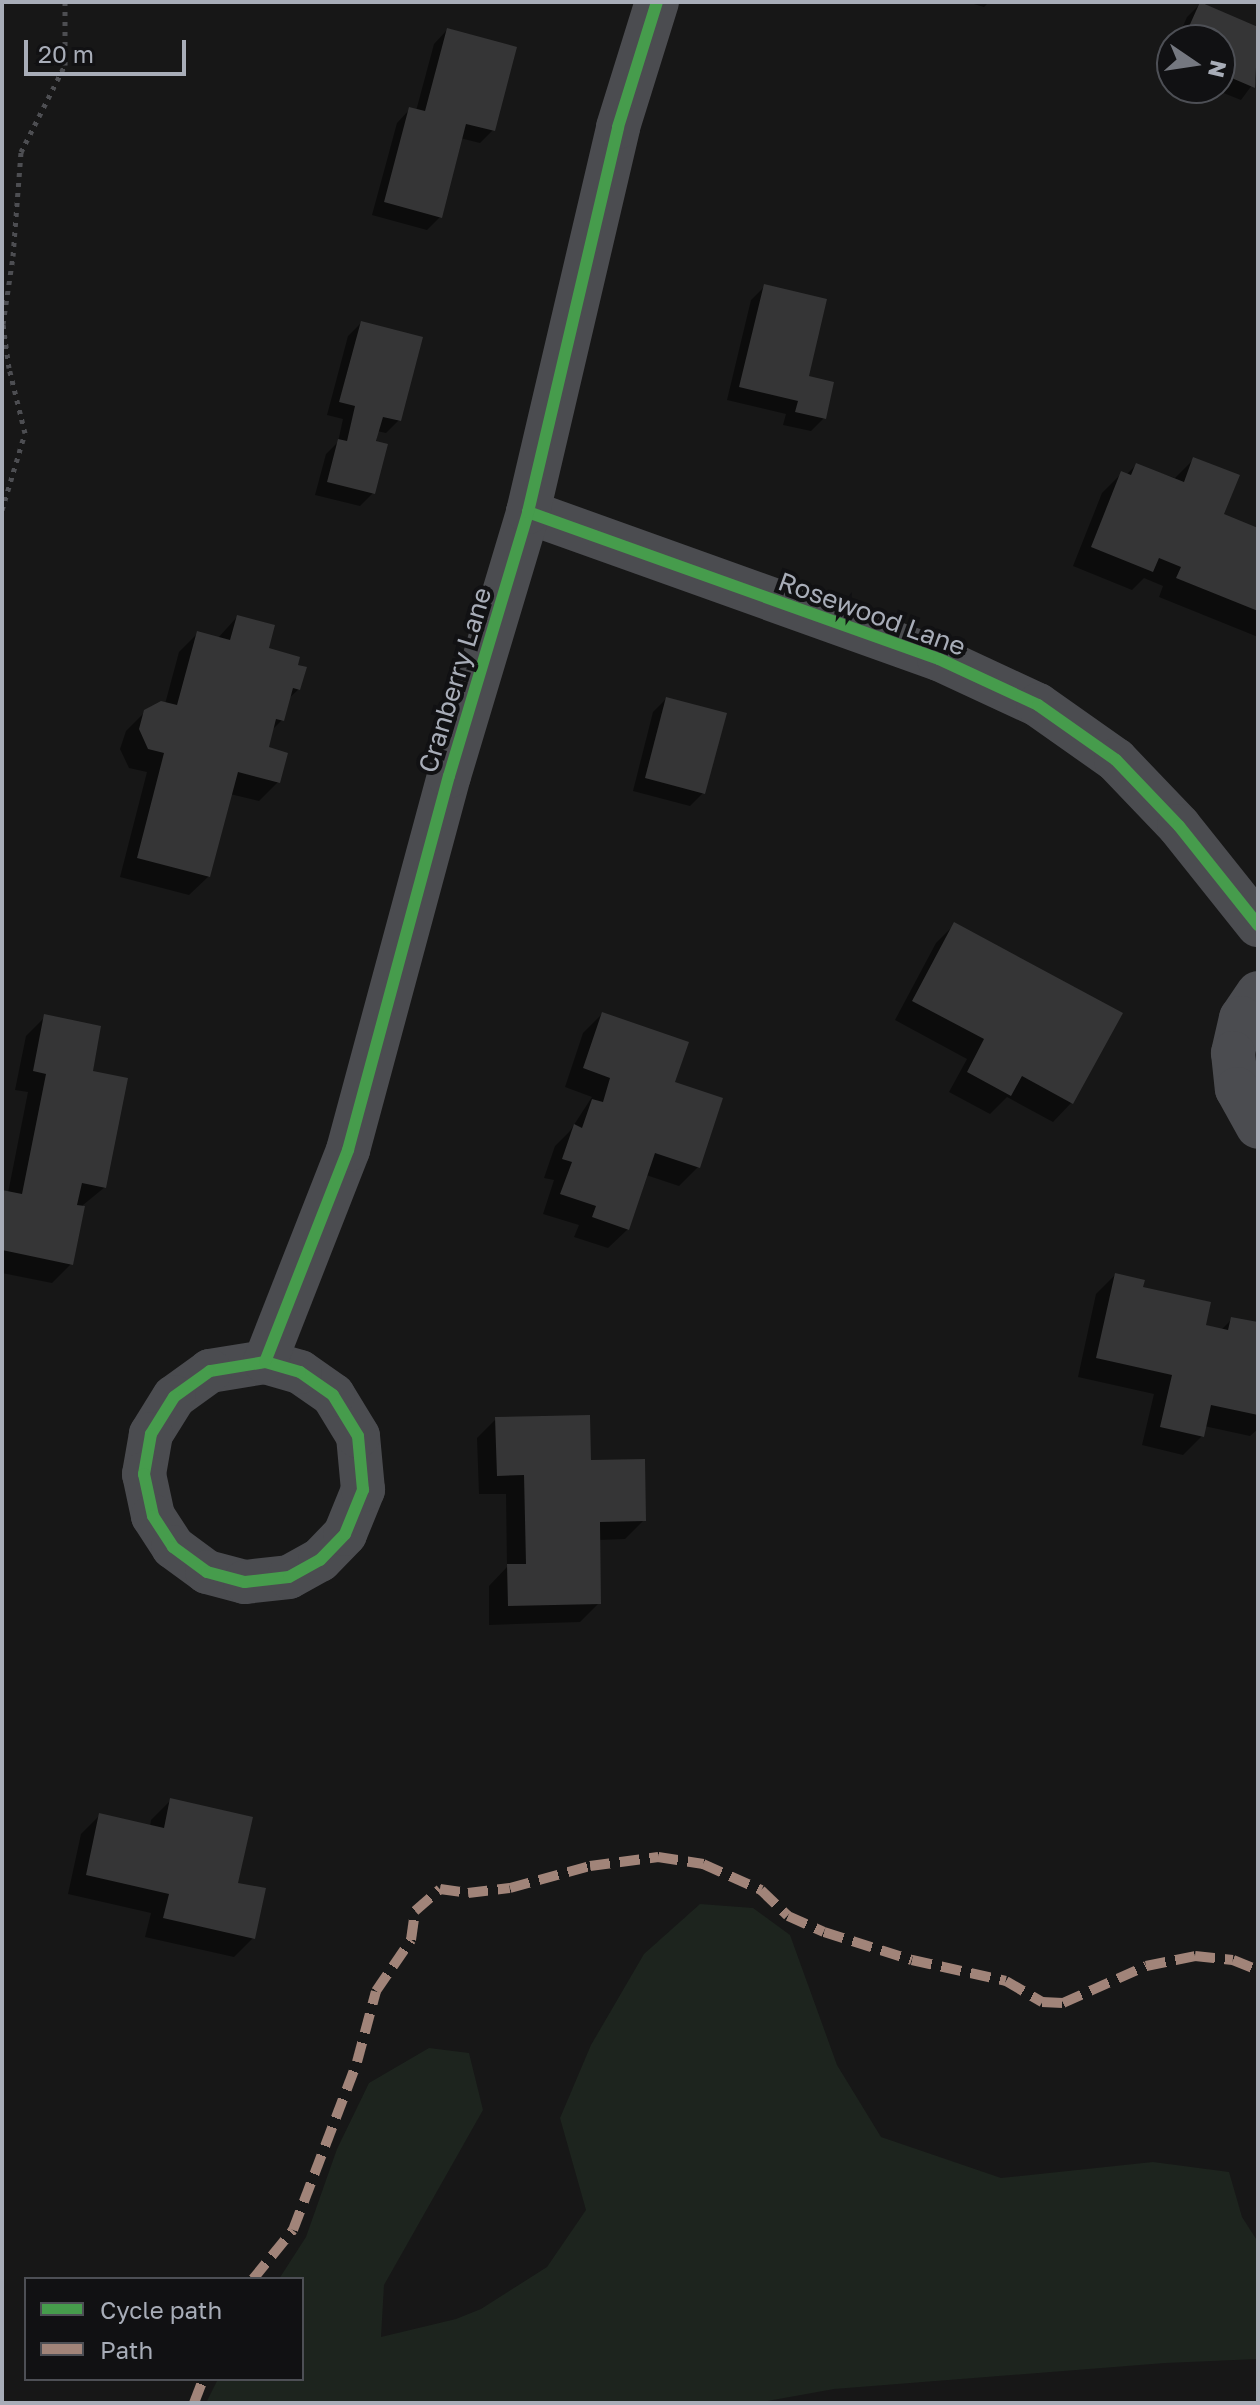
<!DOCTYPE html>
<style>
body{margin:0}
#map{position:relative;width:1260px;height:2405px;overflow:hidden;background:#171717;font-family:"Golos Text",sans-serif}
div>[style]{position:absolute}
.green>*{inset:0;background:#1d241e}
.shadow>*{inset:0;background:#0007}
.building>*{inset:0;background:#353536}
.path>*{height:5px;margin-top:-2.5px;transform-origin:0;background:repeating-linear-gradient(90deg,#4d4e52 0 4px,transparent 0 10px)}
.minor>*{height:44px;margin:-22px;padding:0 22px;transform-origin:22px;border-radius:22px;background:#4b4c50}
.quiet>*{height:10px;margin-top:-5px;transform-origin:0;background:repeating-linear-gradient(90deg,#a18479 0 20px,transparent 0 30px)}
.cycleway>*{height:12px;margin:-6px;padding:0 6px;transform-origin:6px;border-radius:6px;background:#469c4c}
span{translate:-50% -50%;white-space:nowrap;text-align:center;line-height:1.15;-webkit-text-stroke:8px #111113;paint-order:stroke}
.street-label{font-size:26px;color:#a8adb8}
.frame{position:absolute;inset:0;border:4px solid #a8adb8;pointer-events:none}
.legend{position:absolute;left:24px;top:2277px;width:280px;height:104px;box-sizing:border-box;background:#111113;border:2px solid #4d4f55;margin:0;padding:10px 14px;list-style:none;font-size:24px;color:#a8adb8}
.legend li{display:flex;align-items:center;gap:16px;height:40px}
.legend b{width:40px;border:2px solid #4d4f55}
.north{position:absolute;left:1156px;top:24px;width:80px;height:80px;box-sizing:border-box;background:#111113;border:2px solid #4d4f55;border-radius:50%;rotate:103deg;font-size:22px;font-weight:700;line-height:32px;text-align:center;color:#a8adb8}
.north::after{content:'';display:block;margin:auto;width:28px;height:36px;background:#757880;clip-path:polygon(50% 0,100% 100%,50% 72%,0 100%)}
.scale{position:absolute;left:24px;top:40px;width:162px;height:36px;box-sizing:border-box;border:4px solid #a8adb8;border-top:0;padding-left:10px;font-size:24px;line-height:28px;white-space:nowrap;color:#a8adb8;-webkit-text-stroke:6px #111113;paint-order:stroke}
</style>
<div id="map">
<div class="green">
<div style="clip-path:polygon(700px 1904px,753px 1908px,790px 1935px,837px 2065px,881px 2137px,1001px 2178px,1153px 2162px,1229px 2172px,1242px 2217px,1258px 2242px,1258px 2359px,1165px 2363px,834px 2389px,757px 2403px,206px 2403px,218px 2379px,302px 2379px,302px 2279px,279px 2279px,306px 2237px,337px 2149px,369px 2083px,429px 2048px,469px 2053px,483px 2110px,384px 2285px,381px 2337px,456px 2319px,481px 2309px,547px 2267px,586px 2210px,560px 2118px,591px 2045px,644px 1954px)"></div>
</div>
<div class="shadow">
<div style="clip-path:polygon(967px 2px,989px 2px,984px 7px)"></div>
<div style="clip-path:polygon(1200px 4px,1258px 29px,1258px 77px,1241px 100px,1211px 88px,1220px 88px,1220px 40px,1177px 40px,1187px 17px)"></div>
<div style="clip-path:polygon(447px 30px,493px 130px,480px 143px,460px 138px,440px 217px,427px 230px,372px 215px,397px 123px,410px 109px,416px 111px,434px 44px)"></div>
<div style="clip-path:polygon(1172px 52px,1172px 72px,1165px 69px)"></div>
<div style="clip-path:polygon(765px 286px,824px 418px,811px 431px,783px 425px,786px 414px,727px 400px,751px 300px)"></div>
<div style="clip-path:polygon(361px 323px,399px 420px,386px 433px,377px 431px,373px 493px,360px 506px,315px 495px,326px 454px,338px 442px,343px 419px,327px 415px,348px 336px)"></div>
<div style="clip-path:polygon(1194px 459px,1222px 515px,1258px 530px,1258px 637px,1159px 597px,1163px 586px,1144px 578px,1132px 590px,1073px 566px,1102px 493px,1122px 473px,1126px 475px,1136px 465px,1175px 478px)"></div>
<div style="clip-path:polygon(237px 617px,299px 689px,287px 700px,282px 720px,271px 731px,266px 748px,278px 782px,259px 801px,230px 794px,209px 876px,189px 895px,120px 877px,147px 772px,129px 768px,120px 749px,126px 731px,145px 712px,165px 704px,179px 652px,198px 633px,218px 638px)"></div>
<div style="clip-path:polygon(666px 699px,703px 793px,690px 806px,633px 791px,653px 712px)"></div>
<div style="clip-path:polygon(955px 924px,1072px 1102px,1053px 1122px,1007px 1097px,990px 1114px,949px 1092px,967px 1059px,895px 1020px,936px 943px)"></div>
<div style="clip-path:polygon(602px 1014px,673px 1083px,698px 1167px,679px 1186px,646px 1175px,628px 1229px,608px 1248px,574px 1237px,579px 1225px,543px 1214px,554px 1180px,544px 1178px,555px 1146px,570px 1131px,592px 1097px,565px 1087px,583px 1033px)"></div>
<div style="clip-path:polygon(45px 1017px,91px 1072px,105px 1187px,83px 1205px,71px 1264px,52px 1283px,2px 1273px,2px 1192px,8px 1193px,28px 1092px,15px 1090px,26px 1036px)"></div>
<div style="clip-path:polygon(1115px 1275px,1204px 1327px,1221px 1330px,1232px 1319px,1258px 1324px,1258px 1429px,1250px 1436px,1204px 1426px,1202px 1436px,1183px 1455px,1142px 1445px,1154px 1394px,1078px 1377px,1096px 1294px)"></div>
<div style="clip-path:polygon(496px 1419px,589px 1462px,644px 1520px,625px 1539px,598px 1540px,599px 1603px,580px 1622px,489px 1625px,489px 1586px,507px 1567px,506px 1494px,479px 1494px,477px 1438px)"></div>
<div style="clip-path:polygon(170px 1801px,235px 1884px,253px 1938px,234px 1957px,145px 1937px,151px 1913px,68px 1894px,81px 1834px,100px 1815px,150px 1827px,151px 1820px)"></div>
</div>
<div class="building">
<div style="clip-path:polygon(1200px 2px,1258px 27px,1255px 88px,1220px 73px,1220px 40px,1183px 40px)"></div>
<div style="clip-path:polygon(447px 28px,517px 47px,495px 131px,466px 124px,442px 218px,384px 202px,409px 107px,425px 111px)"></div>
<div style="clip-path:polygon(764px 284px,827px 299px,809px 376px,834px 382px,826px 419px,795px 412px,798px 401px,739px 387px)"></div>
<div style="clip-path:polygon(361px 321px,423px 337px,401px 421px,383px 417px,376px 441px,388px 444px,375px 494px,327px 482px,338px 439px,347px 441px,355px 406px,339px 402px)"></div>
<div style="clip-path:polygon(1193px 457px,1240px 475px,1224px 514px,1258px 528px,1258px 611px,1176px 578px,1181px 567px,1159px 558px,1153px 572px,1091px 547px,1121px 471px,1131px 475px,1136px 463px,1184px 482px)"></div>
<div style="clip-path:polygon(237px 615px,275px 625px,269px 648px,300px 657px,298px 665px,307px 667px,300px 690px,293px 688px,284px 721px,276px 719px,269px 747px,288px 753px,280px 783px,238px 772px,210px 877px,137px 858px,164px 753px,148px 749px,139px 729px,144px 710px,161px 701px,177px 705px,197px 631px,230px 640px)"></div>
<div style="clip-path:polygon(666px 697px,727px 713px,705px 794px,645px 778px)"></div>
<div style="clip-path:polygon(954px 922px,1123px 1013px,1073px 1104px,1022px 1076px,1011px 1096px,967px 1072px,984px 1039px,912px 1001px)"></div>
<div style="clip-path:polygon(602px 1012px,689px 1042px,675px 1082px,723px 1098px,700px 1168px,655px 1153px,629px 1230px,592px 1217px,596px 1206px,560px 1194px,572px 1162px,562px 1159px,574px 1124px,582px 1128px,592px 1099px,603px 1102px,610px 1078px,583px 1068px)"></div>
<div style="clip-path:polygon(44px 1014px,101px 1026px,93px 1071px,128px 1078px,106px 1188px,82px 1183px,77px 1205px,85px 1206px,73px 1265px,2px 1250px,2px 1190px,22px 1194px,46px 1074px,33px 1071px)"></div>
<div style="clip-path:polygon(1115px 1273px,1145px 1280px,1143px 1287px,1211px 1302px,1206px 1325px,1228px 1330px,1231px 1317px,1258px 1322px,1258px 1415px,1211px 1405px,1204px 1437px,1160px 1427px,1172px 1375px,1096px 1358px)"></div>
<div style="clip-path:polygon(590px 1415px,591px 1460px,645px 1459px,646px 1521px,600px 1522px,601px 1604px,508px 1606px,507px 1564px,526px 1564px,524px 1475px,497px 1476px,495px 1417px)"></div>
<div style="clip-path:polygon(170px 1798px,253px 1817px,238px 1883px,266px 1888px,255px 1939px,163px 1918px,169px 1894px,86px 1875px,99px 1813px,164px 1828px)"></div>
</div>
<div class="path">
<div style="left:2px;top:510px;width:80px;rotate:-73.4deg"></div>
<div style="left:25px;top:433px;width:67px;rotate:-103.8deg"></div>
<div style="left:9px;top:368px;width:44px;rotate:-97.8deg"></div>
<div style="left:3px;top:324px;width:69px;rotate:-81.6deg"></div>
<div style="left:13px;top:256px;width:104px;rotate:-85.6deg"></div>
<div style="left:21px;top:152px;width:97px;rotate:-63.2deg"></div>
<div style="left:65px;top:65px;width:63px;rotate:-90deg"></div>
</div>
<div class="minor">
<div style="left:528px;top:512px;width:436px;rotate:19.7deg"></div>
<div style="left:939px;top:659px;width:109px;rotate:24.9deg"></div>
<div style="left:1038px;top:705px;width:95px;rotate:35.2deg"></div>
<div style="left:1116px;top:760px;width:91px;rotate:46.3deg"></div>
<div style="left:1179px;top:826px;width:127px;rotate:51.4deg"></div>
<div style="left:1258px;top:993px;width:30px;rotate:124deg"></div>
<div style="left:1241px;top:1018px;width:36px;rotate:103deg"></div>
<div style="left:1233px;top:1053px;width:36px;rotate:84deg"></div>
<div style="left:1237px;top:1089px;width:43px;rotate:61.1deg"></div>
<div style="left:265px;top:1362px;width:56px;rotate:170.7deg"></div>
<div style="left:210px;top:1371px;width:44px;rotate:144.2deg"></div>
<div style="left:174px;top:1397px;width:44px;rotate:121.9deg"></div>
<div style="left:151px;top:1434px;width:41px;rotate:99.9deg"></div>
<div style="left:144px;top:1474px;width:43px;rotate:77.9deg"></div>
<div style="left:153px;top:1516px;width:37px;rotate:57deg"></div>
<div style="left:173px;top:1547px;width:42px;rotate:36.3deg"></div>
<div style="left:207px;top:1572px;width:39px;rotate:15deg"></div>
<div style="left:245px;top:1582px;width:44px;rotate:-6.5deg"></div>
<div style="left:289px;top:1577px;width:35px;rotate:-29deg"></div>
<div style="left:320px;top:1560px;width:36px;rotate:-46deg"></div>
<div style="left:345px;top:1534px;width:48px;rotate:-67.8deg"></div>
<div style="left:363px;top:1490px;width:54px;rotate:-95.3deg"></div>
<div style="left:358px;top:1436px;width:48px;rotate:-121.4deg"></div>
<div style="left:333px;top:1395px;width:40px;rotate:-145.1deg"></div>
<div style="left:300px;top:1372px;width:36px;rotate:-164deg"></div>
<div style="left:265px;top:1362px;width:228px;rotate:-68.6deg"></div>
<div style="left:348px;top:1150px;width:387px;rotate:-74.9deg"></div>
<div style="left:449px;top:776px;width:276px;rotate:-73.3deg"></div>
<div style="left:528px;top:512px;width:395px;rotate:-76.8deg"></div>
<div style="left:618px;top:127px;width:131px;rotate:-72.7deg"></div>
</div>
<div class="quiet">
<div style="left:253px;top:2279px;width:63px;rotate:-50.8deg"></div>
<div style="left:293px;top:2230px;width:180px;rotate:-69.1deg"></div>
<div style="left:357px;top:2062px;width:73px;rotate:-75deg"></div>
<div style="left:376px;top:1991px;width:62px;rotate:-55.5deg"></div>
<div style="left:411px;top:1940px;width:29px;rotate:-82deg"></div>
<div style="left:415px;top:1911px;width:33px;rotate:-41deg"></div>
<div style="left:440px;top:1889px;width:28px;rotate:8deg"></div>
<div style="left:468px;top:1893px;width:42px;rotate:-6.8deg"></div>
<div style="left:510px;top:1888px;width:83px;rotate:-15.4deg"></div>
<div style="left:590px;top:1866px;width:69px;rotate:-7.5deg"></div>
<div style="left:658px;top:1857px;width:46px;rotate:8.8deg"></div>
<div style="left:703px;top:1864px;width:64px;rotate:24.1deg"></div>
<div style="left:761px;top:1890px;width:37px;rotate:44deg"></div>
<div style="left:788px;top:1916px;width:39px;rotate:24deg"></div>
<div style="left:824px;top:1932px;width:92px;rotate:17.7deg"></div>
<div style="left:912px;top:1960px;width:96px;rotate:12.6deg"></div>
<div style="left:1006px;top:1981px;width:42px;rotate:30.3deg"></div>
<div style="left:1042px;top:2002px;width:21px;rotate:3deg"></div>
<div style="left:1063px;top:2003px;width:91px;rotate:-24deg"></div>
<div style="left:1146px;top:1966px;width:50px;rotate:-11.5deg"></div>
<div style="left:1195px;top:1956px;width:38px;rotate:6deg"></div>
<div style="left:1233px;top:1960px;width:27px;rotate:22deg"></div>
<div style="left:194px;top:2403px;width:26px;rotate:-69deg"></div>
</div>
<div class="cycleway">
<div style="left:528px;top:512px;width:436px;rotate:19.7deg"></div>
<div style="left:939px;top:659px;width:109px;rotate:24.9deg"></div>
<div style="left:1038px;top:705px;width:95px;rotate:35.2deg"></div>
<div style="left:1116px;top:760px;width:91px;rotate:46.3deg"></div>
<div style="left:1179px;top:826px;width:127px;rotate:51.4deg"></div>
<div style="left:265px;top:1362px;width:56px;rotate:170.7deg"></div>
<div style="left:210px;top:1371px;width:44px;rotate:144.2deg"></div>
<div style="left:174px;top:1397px;width:44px;rotate:121.9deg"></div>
<div style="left:151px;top:1434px;width:41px;rotate:99.9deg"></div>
<div style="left:144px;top:1474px;width:43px;rotate:77.9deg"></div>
<div style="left:153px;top:1516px;width:37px;rotate:57deg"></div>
<div style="left:173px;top:1547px;width:42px;rotate:36.3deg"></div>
<div style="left:207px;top:1572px;width:39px;rotate:15deg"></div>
<div style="left:245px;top:1582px;width:44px;rotate:-6.5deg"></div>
<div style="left:289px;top:1577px;width:35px;rotate:-29deg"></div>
<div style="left:320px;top:1560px;width:36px;rotate:-46deg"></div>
<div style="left:345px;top:1534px;width:48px;rotate:-67.8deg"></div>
<div style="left:363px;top:1490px;width:54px;rotate:-95.3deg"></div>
<div style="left:358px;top:1436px;width:48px;rotate:-121.4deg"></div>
<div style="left:333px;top:1395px;width:40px;rotate:-145.1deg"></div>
<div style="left:300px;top:1372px;width:36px;rotate:-164deg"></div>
<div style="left:265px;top:1362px;width:228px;rotate:-68.6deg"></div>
<div style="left:348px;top:1150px;width:387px;rotate:-74.9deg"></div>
<div style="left:449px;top:776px;width:276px;rotate:-73.3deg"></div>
<div style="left:528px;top:512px;width:395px;rotate:-76.8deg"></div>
<div style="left:618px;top:127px;width:131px;rotate:-72.7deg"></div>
</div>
<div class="street-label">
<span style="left:872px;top:614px;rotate:20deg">Rosewood Lane</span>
<span style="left:455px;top:680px;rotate:-73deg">Cranberry Lane</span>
</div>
<div class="frame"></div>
<ul class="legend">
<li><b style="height:10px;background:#469c4c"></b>Cycle path</li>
<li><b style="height:10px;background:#a18479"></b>Path</li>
</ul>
<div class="north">N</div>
<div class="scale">20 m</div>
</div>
